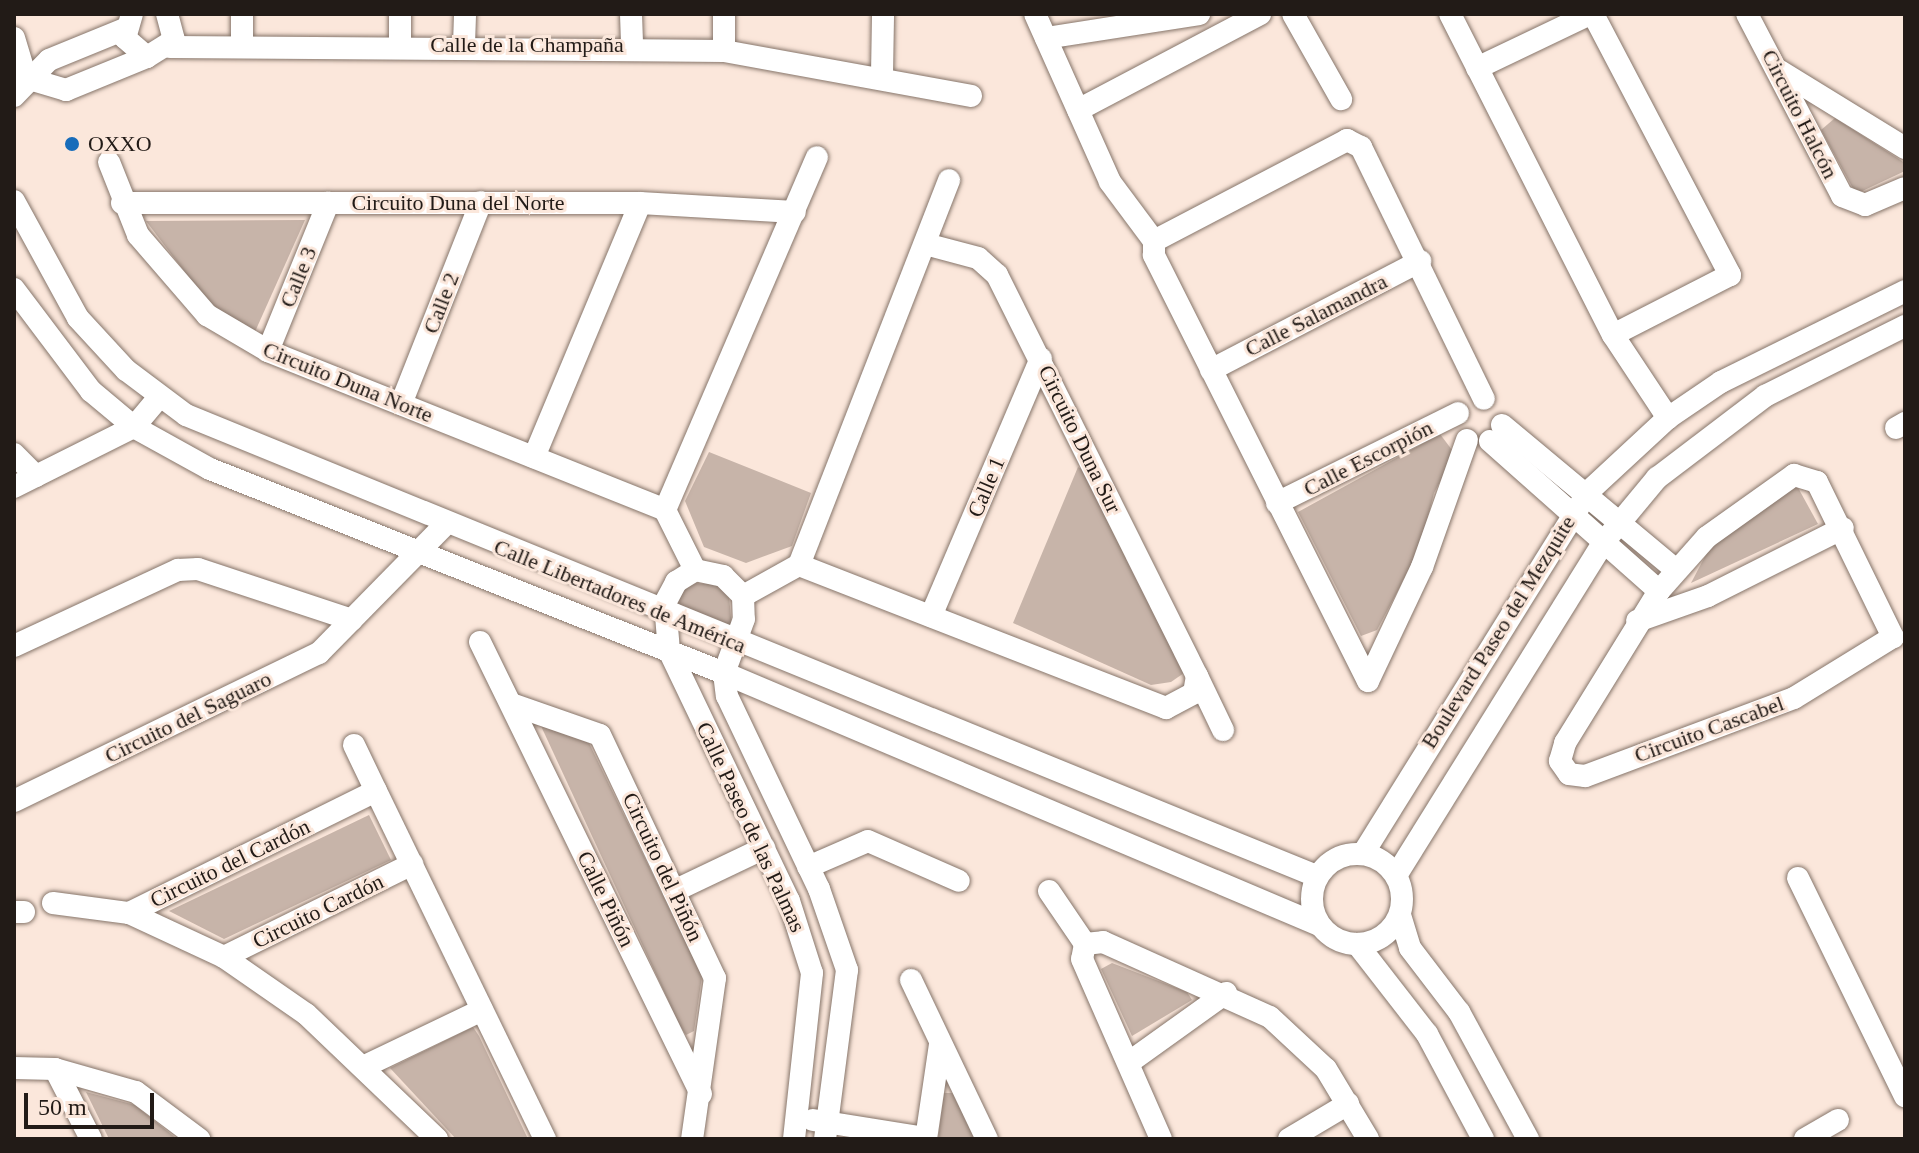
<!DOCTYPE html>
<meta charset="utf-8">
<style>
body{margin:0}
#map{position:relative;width:1919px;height:1153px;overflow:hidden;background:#fbe7db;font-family:"Times New Roman",serif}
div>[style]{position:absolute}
.green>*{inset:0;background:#c7b4a9}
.roads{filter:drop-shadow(0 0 2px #86756a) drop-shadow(0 0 2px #86756a)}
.minor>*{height:22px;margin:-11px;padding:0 11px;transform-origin:11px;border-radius:11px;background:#fff}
.minor>.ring{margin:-11px;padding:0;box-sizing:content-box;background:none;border:22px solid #fff;border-radius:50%}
.dots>*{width:22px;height:22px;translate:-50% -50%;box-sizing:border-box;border:4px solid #fbe7db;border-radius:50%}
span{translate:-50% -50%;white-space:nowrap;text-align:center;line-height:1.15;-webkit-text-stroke:6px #fbe7db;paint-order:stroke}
.street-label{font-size:22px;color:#221b17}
.poi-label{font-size:22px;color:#221b17}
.left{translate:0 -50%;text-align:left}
.frame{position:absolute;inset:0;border:16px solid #221b17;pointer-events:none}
.scale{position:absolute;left:24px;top:1093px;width:130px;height:36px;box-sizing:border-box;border:4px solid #221b17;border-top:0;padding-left:10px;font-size:24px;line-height:28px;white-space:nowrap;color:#221b17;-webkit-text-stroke:6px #fbe7db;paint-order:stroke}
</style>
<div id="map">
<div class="green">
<div style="clip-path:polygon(1835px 118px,1905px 163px,1905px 171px,1856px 194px,1821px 130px)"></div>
<div style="clip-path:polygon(305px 220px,254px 334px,213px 309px,146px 221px)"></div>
<div style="clip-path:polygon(1440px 434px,1455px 454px,1434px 493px,1420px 549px,1377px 630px,1361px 636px,1298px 512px)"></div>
<div style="clip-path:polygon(709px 452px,811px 493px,792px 546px,746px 563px,704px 547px,685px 501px)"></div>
<div style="clip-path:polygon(1078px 467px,1089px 473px,1184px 673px,1171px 682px,1151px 685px,1013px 623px)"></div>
<div style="clip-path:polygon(1796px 484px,1818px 524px,1691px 583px,1711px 545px)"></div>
<div style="clip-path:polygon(690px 583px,715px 584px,729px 596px,732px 629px,671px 608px)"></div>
<div style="clip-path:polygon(541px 726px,589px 743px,702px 976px,694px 1031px,686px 1035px,680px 1026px)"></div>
<div style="clip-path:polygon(369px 815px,391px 860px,224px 939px,169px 911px)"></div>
<div style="clip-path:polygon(1112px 963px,1187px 992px,1192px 1000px,1132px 1036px,1101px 969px)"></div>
<div style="clip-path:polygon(473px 1027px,479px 1036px,528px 1139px,456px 1139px,390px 1068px)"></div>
<div style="clip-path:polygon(86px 1092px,135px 1105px,177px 1139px,109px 1139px)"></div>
<div style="clip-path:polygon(944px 1093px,953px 1093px,978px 1139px,938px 1139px)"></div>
</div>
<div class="roads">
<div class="minor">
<div style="left:132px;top:14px;width:25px;rotate:106deg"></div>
<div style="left:125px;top:38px;width:29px;rotate:41deg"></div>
<div style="left:147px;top:57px;width:32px;rotate:-32deg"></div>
<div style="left:174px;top:40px;width:27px;rotate:-105deg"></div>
<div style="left:242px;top:14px;width:32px;rotate:90deg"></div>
<div style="left:631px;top:14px;width:32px;rotate:88deg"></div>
<div style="left:1035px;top:14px;width:184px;rotate:65.9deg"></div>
<div style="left:1110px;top:182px;width:74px;rotate:53.3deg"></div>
<div style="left:1293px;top:14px;width:98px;rotate:60.5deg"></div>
<div style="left:1450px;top:14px;width:360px;rotate:63.1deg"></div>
<div style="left:1613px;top:335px;width:100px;rotate:56.5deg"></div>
<div style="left:1593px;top:14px;width:295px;rotate:62.3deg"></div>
<div style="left:1730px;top:275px;width:131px;rotate:152.9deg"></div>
<div style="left:1747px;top:14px;width:205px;rotate:62.4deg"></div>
<div style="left:1842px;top:196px;width:25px;rotate:21deg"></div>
<div style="left:1865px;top:205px;width:43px;rotate:-23deg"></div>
<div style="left:14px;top:38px;width:42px;rotate:73.3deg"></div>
<div style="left:1046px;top:38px;width:155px;rotate:-8.9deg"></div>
<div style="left:464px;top:44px;width:30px;rotate:-88deg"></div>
<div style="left:400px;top:45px;width:31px;rotate:-90deg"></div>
<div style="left:170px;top:47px;width:554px;rotate:0.41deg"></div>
<div style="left:724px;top:51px;width:251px;rotate:10.3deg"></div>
<div style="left:724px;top:51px;width:37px;rotate:-90deg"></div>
<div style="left:1477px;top:68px;width:125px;rotate:-25.5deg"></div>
<div style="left:1780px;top:71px;width:147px;rotate:31.6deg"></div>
<div style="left:882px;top:74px;width:60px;rotate:-89deg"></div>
<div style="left:26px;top:78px;width:42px;rotate:16.7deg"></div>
<div style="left:66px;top:90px;width:87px;rotate:-22.2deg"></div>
<div style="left:14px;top:96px;width:50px;rotate:-45.8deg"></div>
<div style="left:49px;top:60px;width:82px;rotate:-22.2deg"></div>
<div style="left:1078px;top:110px;width:206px;rotate:-27.8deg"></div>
<div style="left:109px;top:162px;width:79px;rotate:68.3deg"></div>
<div style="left:138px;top:235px;width:106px;rotate:49.2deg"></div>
<div style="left:207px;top:315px;width:71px;rotate:30.5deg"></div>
<div style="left:268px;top:351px;width:428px;rotate:21.8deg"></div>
<div style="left:665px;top:510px;width:67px;rotate:63.4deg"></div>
<div style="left:14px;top:201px;width:133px;rotate:61.3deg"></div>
<div style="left:78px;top:318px;width:71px;rotate:47.3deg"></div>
<div style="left:126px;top:370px;width:75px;rotate:36.9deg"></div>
<div style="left:186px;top:415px;width:1220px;rotate:22.19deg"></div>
<div style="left:122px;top:203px;width:518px"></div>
<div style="left:640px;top:203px;width:155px;rotate:3.3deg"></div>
<div style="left:14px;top:289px;width:128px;rotate:53deg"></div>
<div style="left:91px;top:391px;width:56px;rotate:39.9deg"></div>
<div style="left:134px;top:427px;width:87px;rotate:28.9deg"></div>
<div style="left:210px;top:469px;width:553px;rotate:21.65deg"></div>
<div style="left:724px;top:673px;width:646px;rotate:22.95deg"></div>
<div style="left:268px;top:351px;width:160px;rotate:-67.9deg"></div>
<div style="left:1211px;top:370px;width:236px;rotate:-27.5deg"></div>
<div style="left:401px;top:404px;width:217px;rotate:-68.4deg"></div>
<div style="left:1502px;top:425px;width:226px;rotate:39.8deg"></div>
<div style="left:1896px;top:428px;width:10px;rotate:-29deg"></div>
<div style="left:1467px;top:440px;width:135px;rotate:109.5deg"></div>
<div style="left:1422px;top:567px;width:126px;rotate:115.3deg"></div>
<div style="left:1368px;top:681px;width:477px;rotate:-116.7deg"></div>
<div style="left:1154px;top:255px;width:14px;rotate:-90deg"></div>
<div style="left:1154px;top:241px;width:218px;rotate:-27.6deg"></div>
<div style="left:1347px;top:140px;width:16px;rotate:27deg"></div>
<div style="left:1361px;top:147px;width:280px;rotate:64deg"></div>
<div style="left:1490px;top:441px;width:226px;rotate:41.6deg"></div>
<div style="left:14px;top:454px;width:31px;rotate:45deg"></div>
<div style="left:534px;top:457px;width:275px;rotate:-67.3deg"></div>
<div style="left:1794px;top:475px;width:24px;rotate:17deg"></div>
<div style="left:1817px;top:482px;width:173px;rotate:63.9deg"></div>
<div style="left:1893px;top:637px;width:116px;rotate:148.4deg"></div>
<div style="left:1794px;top:698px;width:223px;rotate:159.5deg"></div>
<div style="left:1585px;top:776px;width:16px;rotate:-173deg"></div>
<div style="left:1569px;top:774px;width:16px;rotate:-125deg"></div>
<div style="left:1560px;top:761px;width:19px;rotate:-74deg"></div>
<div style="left:1565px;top:743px;width:179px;rotate:-58.3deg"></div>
<div style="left:1659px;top:591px;width:72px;rotate:-48.4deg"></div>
<div style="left:1707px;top:537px;width:107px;rotate:-35.5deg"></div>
<div style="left:14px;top:487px;width:134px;rotate:-26.6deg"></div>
<div style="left:134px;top:427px;width:39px;rotate:-50deg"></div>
<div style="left:1277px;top:503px;width:202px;rotate:-26.4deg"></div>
<div style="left:665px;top:510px;width:384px;rotate:-66.7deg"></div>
<div style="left:799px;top:565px;width:394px;rotate:21.3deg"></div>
<div style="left:1166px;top:708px;width:32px;rotate:-28deg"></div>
<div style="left:1194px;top:693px;width:17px;rotate:-80deg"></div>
<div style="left:1197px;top:676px;width:448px;rotate:-116.5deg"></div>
<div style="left:997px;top:275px;width:25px;rotate:-138deg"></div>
<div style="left:978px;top:258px;width:55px;rotate:-165.2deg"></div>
<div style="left:743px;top:596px;width:64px;rotate:-29deg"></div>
<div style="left:799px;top:565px;width:413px;rotate:-68.7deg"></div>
<div style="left:931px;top:616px;width:280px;rotate:-66.9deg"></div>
<div style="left:1637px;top:621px;width:75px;rotate:-19.4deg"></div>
<div style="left:1708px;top:596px;width:151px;rotate:-26.7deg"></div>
<div style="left:480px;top:642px;width:503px;rotate:63.94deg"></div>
<div style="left:14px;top:646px;width:181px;rotate:-24.9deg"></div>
<div style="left:178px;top:570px;width:20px;rotate:-3deg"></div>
<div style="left:198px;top:569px;width:162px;rotate:18.3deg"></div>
<div style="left:1197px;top:676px;width:60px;rotate:64.3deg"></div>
<div style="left:511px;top:704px;width:94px;rotate:19.2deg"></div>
<div style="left:600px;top:735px;width:269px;rotate:64.7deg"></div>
<div style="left:715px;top:978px;width:163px;rotate:98.1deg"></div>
<div style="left:354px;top:745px;width:51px;rotate:64.4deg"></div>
<div style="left:14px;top:801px;width:339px;rotate:-25.9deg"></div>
<div style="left:319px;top:653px;width:180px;rotate:-45.5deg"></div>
<div style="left:1364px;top:852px;width:424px;rotate:-58.1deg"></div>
<div style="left:1588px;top:492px;width:109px;rotate:-42.8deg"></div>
<div style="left:1668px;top:418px;width:64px;rotate:-34.2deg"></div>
<div style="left:1721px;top:382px;width:205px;rotate:-26.3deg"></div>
<div class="ring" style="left:1312px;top:854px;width:68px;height:68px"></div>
<div style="left:808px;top:867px;width:65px;rotate:-23.4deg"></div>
<div style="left:868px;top:841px;width:99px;rotate:23.7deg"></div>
<div style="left:1397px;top:874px;width:390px;rotate:-58.1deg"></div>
<div style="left:1603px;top:543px;width:85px;rotate:-50.3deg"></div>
<div style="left:1657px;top:478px;width:136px;rotate:-37.2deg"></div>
<div style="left:1765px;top:396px;width:157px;rotate:-26.6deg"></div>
<div style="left:1798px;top:878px;width:243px;rotate:63.9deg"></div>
<div style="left:674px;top:891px;width:100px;rotate:-25.5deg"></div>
<div style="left:1049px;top:891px;width:64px;rotate:55.8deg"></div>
<div style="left:53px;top:903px;width:77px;rotate:7.5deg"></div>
<div style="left:14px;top:912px;width:10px"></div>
<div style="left:1400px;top:915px;width:34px;rotate:73deg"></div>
<div style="left:1410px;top:948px;width:81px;rotate:52.6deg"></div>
<div style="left:1459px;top:1012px;width:145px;rotate:61.5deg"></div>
<div style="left:1085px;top:944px;width:18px;rotate:-6deg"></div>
<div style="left:1103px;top:942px;width:183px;rotate:24.2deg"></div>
<div style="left:1270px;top:1017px;width:76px;rotate:42.9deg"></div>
<div style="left:1326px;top:1069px;width:82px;rotate:59deg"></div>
<div style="left:1085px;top:944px;width:15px;rotate:101deg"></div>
<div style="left:1082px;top:959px;width:197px;rotate:66.3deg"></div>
<div style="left:1357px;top:944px;width:114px;rotate:52.1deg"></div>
<div style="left:1427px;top:1034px;width:119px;rotate:61.9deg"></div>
<div style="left:224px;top:957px;width:210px;rotate:-26.3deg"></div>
<div style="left:911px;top:980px;width:176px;rotate:64.5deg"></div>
<div style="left:1131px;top:1061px;width:117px;rotate:-35.6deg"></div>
<div style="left:363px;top:1067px;width:132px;rotate:-25.6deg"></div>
<div style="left:14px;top:1068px;width:41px;rotate:1.4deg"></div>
<div style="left:55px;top:1069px;width:84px;rotate:15.9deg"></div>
<div style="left:136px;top:1092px;width:79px;rotate:36.7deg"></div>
<div style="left:55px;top:1069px;width:79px;rotate:62.8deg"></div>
<div style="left:813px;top:1120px;width:114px;rotate:9.1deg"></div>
<div style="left:437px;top:1139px;width:181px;rotate:-136.3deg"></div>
<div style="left:306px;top:1014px;width:100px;rotate:-145.2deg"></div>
<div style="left:224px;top:957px;width:105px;rotate:-155.1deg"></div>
<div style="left:129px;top:913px;width:275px;rotate:-26.3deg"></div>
<div style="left:376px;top:791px;width:387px;rotate:64.1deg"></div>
<div style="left:794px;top:1139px;width:167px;rotate:-83.8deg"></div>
<div style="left:812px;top:973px;width:76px;rotate:-107.7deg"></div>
<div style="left:789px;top:901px;width:277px;rotate:-115.6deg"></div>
<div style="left:669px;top:651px;width:48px;rotate:-94.8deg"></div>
<div style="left:665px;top:603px;width:24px;rotate:-62deg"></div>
<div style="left:676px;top:582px;width:22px;rotate:-32deg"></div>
<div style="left:695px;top:570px;width:29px;rotate:12deg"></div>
<div style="left:723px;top:576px;width:28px;rotate:45deg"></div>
<div style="left:743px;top:596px;width:23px;rotate:88deg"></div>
<div style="left:744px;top:619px;width:58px;rotate:110.3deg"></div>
<div style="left:724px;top:673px;width:23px;rotate:83deg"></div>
<div style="left:727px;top:696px;width:214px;rotate:64.5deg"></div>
<div style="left:819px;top:889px;width:86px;rotate:70.9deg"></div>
<div style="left:847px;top:970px;width:170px;rotate:97.4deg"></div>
<div style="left:926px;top:1139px;width:96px;rotate:-81.6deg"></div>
<div style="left:1289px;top:1139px;width:69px;rotate:-30.7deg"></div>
<div style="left:1805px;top:1139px;width:38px;rotate:-30deg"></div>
</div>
</div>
<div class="dots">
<div style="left:72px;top:144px;background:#176cba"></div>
</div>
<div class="street-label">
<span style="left:527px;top:45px">Calle de la Champaña</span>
<span style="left:1800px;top:114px;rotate:63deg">Circuito Halcón</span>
<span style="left:458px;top:203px">Circuito Duna del Norte</span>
<span style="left:298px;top:277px;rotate:-68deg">Calle 3</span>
<span style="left:441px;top:303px;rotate:-69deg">Calle 2</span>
<span style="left:1316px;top:315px;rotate:-27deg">Calle Salamandra</span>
<span style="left:348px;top:382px;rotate:22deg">Circuito Duna Norte</span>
<span style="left:1080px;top:439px;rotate:64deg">Circuito Duna Sur</span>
<span style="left:1368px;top:458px;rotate:-27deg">Calle Escorpión</span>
<span style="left:986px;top:487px;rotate:-67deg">Calle 1</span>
<span style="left:620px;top:596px;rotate:22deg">Calle Libertadores de América</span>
<span style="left:1498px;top:632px;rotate:-58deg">Boulevard Paseo del Mezquite</span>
<span style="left:188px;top:717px;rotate:-26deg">Circuito del Saguaro</span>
<span style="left:1709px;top:729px;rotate:-20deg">Circuito Cascabel</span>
<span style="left:751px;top:827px;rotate:65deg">Calle Paseo de las Palmas</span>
<span style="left:230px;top:863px;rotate:-26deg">Circuito del Cardón</span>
<span style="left:663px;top:867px;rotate:65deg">Circuito del Piñón</span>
<span style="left:606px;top:899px;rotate:64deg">Calle Piñón</span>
<span style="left:318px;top:911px;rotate:-26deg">Circuito Cardón</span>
</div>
<div class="poi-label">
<span class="left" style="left:88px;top:144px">OXXO</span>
</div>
<div class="frame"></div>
<div class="scale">50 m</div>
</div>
